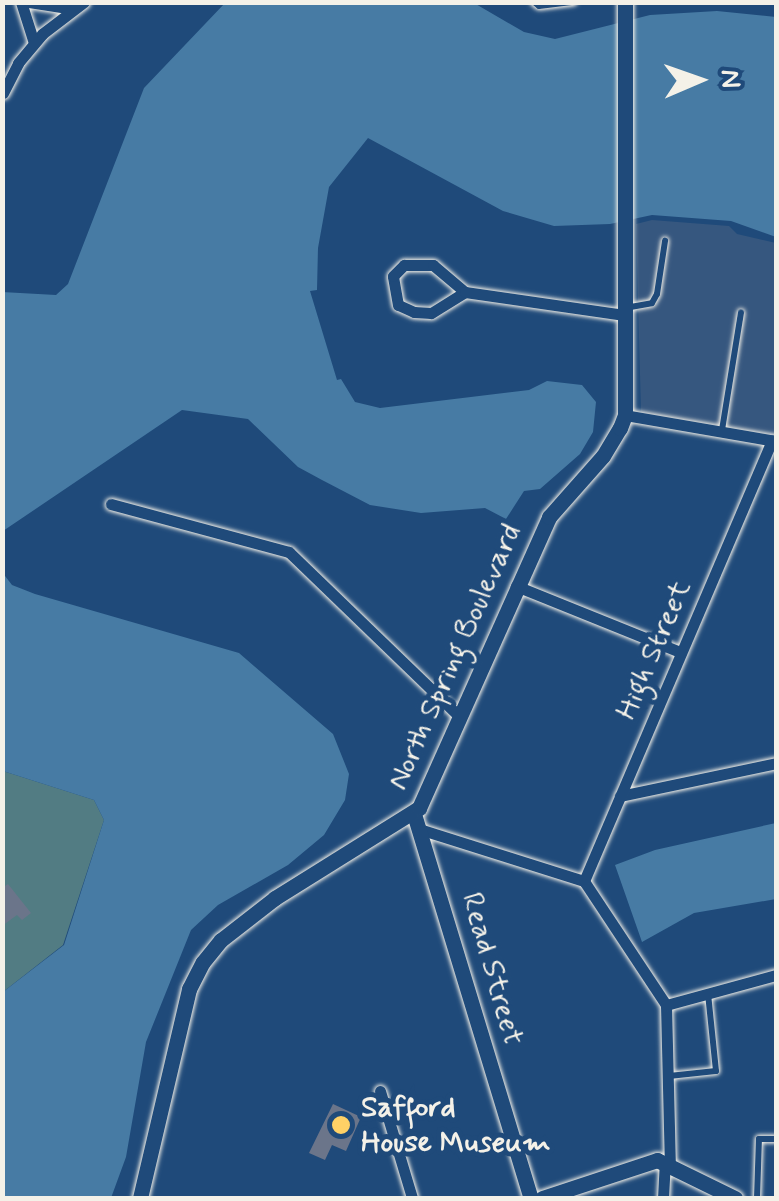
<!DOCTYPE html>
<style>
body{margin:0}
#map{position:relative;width:779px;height:1201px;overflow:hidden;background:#1f4a7a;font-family:Mynerve,sans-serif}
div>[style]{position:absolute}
.built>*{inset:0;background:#36577f}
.green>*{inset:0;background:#527c83}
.water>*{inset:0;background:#477ba4}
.building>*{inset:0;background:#6b758a}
.roads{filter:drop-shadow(0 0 2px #f4f1e8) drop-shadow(0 0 2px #f4f1e8)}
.lane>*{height:6px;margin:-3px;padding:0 3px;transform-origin:3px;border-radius:3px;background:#1f4a7a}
.street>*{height:11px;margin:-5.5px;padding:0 5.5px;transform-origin:5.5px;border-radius:5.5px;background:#1f4a7a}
.secondary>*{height:15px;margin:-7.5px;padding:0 7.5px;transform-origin:7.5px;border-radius:7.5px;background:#1f4a7a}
.dots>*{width:28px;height:28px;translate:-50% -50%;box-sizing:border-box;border:5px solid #1f4a7a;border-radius:50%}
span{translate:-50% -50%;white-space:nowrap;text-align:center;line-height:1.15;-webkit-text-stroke:10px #1f4a7a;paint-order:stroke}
.street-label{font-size:30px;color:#f4f1e8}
.poi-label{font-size:30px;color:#f4f1e8;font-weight:700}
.left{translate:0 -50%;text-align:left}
.frame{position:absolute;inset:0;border:5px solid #f4f1e8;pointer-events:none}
.north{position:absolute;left:649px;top:30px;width:100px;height:100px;-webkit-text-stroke:8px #1f4a7a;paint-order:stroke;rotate:88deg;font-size:28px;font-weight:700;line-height:40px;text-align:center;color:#f4f1e8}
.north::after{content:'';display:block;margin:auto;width:35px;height:45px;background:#f4f1e8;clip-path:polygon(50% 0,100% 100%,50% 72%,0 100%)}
</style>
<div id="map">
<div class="built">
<div style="clip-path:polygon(652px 220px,729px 226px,737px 234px,776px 243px,776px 435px,641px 412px,636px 224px)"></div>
</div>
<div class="green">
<div style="clip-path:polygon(3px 771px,94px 800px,104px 820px,63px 945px,3px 992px)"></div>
</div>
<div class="water">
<div style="clip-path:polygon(225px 3px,474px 3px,524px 32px,555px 39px,650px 15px,717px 11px,776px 17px,776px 237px,731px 221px,652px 215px,610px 224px,554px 226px,503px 211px,368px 138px,329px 187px,318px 248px,317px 290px,310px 291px,337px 380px,341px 379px,355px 402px,380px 408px,529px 390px,547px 381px,582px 385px,596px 402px,593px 432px,580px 454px,540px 489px,524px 491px,506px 519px,485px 508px,421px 513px,370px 505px,322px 480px,298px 467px,248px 419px,182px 410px,3px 531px,2px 292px,56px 295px,68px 284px,144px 88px)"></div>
<div style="clip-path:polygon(2px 572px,12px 585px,35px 594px,239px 653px,333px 734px,349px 774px,345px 800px,324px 835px,288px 865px,218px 905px,191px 930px,146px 1042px,126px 1157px,111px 1198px,3px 1198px,3px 992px,64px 945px,104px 820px,94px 800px,3px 771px)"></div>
<div style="clip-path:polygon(776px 823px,776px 899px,694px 913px,642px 942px,615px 865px,655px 850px)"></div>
</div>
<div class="building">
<div style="clip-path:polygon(8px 884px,31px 913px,22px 920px,17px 915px,2px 926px,2px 888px)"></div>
<div style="clip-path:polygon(333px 1104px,361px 1117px,346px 1151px,332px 1145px,325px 1160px,309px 1153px)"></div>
</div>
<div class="roads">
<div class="lane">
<div style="left:534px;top:2px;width:6px;rotate:39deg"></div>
<div style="left:539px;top:6px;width:35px;rotate:-7deg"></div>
<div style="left:625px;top:308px;width:27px;rotate:-10deg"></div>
<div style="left:652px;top:303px;width:10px;rotate:-61deg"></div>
<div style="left:657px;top:294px;width:54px;rotate:-81.4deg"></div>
<div style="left:722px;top:430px;width:119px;rotate:-80.8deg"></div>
<div style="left:669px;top:1076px;width:47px;rotate:-6.1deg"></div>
<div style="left:716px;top:1071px;width:78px;rotate:-95.9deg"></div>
<div style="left:757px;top:1198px;width:59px;rotate:-88.1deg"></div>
<div style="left:759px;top:1139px;width:17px"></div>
</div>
<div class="street">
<div style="left:21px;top:2px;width:43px;rotate:72.4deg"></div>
<div style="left:29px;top:2px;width:39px;rotate:9deg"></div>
<div style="left:3px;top:93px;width:34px;rotate:-63deg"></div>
<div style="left:18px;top:63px;width:38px;rotate:-50deg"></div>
<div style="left:42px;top:34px;width:53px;rotate:-37.3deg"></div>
<div style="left:465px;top:292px;width:40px;rotate:148deg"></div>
<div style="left:431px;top:313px;width:17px;rotate:-177deg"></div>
<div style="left:414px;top:312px;width:17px;rotate:-156deg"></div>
<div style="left:398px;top:305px;width:29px;rotate:-100deg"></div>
<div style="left:393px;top:276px;width:16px;rotate:-45deg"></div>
<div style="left:404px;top:265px;width:29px"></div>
<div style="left:433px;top:265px;width:42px;rotate:40.2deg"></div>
<div style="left:465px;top:292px;width:161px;rotate:8.2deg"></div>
<div style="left:625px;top:415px;width:153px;rotate:9.8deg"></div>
<div style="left:111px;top:504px;width:184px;rotate:15.1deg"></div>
<div style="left:289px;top:552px;width:236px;rotate:44deg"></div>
<div style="left:516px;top:586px;width:177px;rotate:21.9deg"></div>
<div style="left:620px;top:796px;width:159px;rotate:-11.9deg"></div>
<div style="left:422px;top:830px;width:170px;rotate:17.5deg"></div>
<div style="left:584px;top:881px;width:149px;rotate:56.5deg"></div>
<div style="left:584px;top:881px;width:479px;rotate:-66.9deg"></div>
<div style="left:666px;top:1005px;width:161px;rotate:88.6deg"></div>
<div style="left:666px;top:1005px;width:114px;rotate:-15.3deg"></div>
<div style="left:380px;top:1091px;width:112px;rotate:73.3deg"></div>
<div style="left:663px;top:1198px;width:35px;rotate:-87deg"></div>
</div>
<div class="secondary">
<div style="left:414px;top:814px;width:401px;rotate:73.1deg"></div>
<div style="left:140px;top:1198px;width:215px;rotate:-76.8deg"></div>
<div style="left:189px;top:989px;width:30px;rotate:-63deg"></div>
<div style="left:203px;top:962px;width:28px;rotate:-51deg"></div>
<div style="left:221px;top:940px;width:68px;rotate:-37.9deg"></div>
<div style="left:275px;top:898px;width:170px;rotate:-32deg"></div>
<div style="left:419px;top:808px;width:319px;rotate:-65.9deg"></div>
<div style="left:549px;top:517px;width:81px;rotate:-48.5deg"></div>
<div style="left:603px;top:456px;width:33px;rotate:-59deg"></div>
<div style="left:620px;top:428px;width:14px;rotate:-69deg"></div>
<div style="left:625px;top:415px;width:413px;rotate:-90deg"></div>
<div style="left:542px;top:1198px;width:121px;rotate:-18.3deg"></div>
<div style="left:657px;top:1160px;width:87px;rotate:26deg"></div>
</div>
</div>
<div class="dots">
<div style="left:341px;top:1125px;background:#ffd166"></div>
</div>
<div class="street-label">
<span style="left:654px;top:650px;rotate:-67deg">High Street</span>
<span style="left:455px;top:657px;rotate:-66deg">North Spring Boulevard</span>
<span style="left:492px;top:969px;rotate:74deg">Read Street</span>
</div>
<div class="poi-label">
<span class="left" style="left:361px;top:1125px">Safford<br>House Museum</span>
</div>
<div class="frame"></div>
<div class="north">N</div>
</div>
